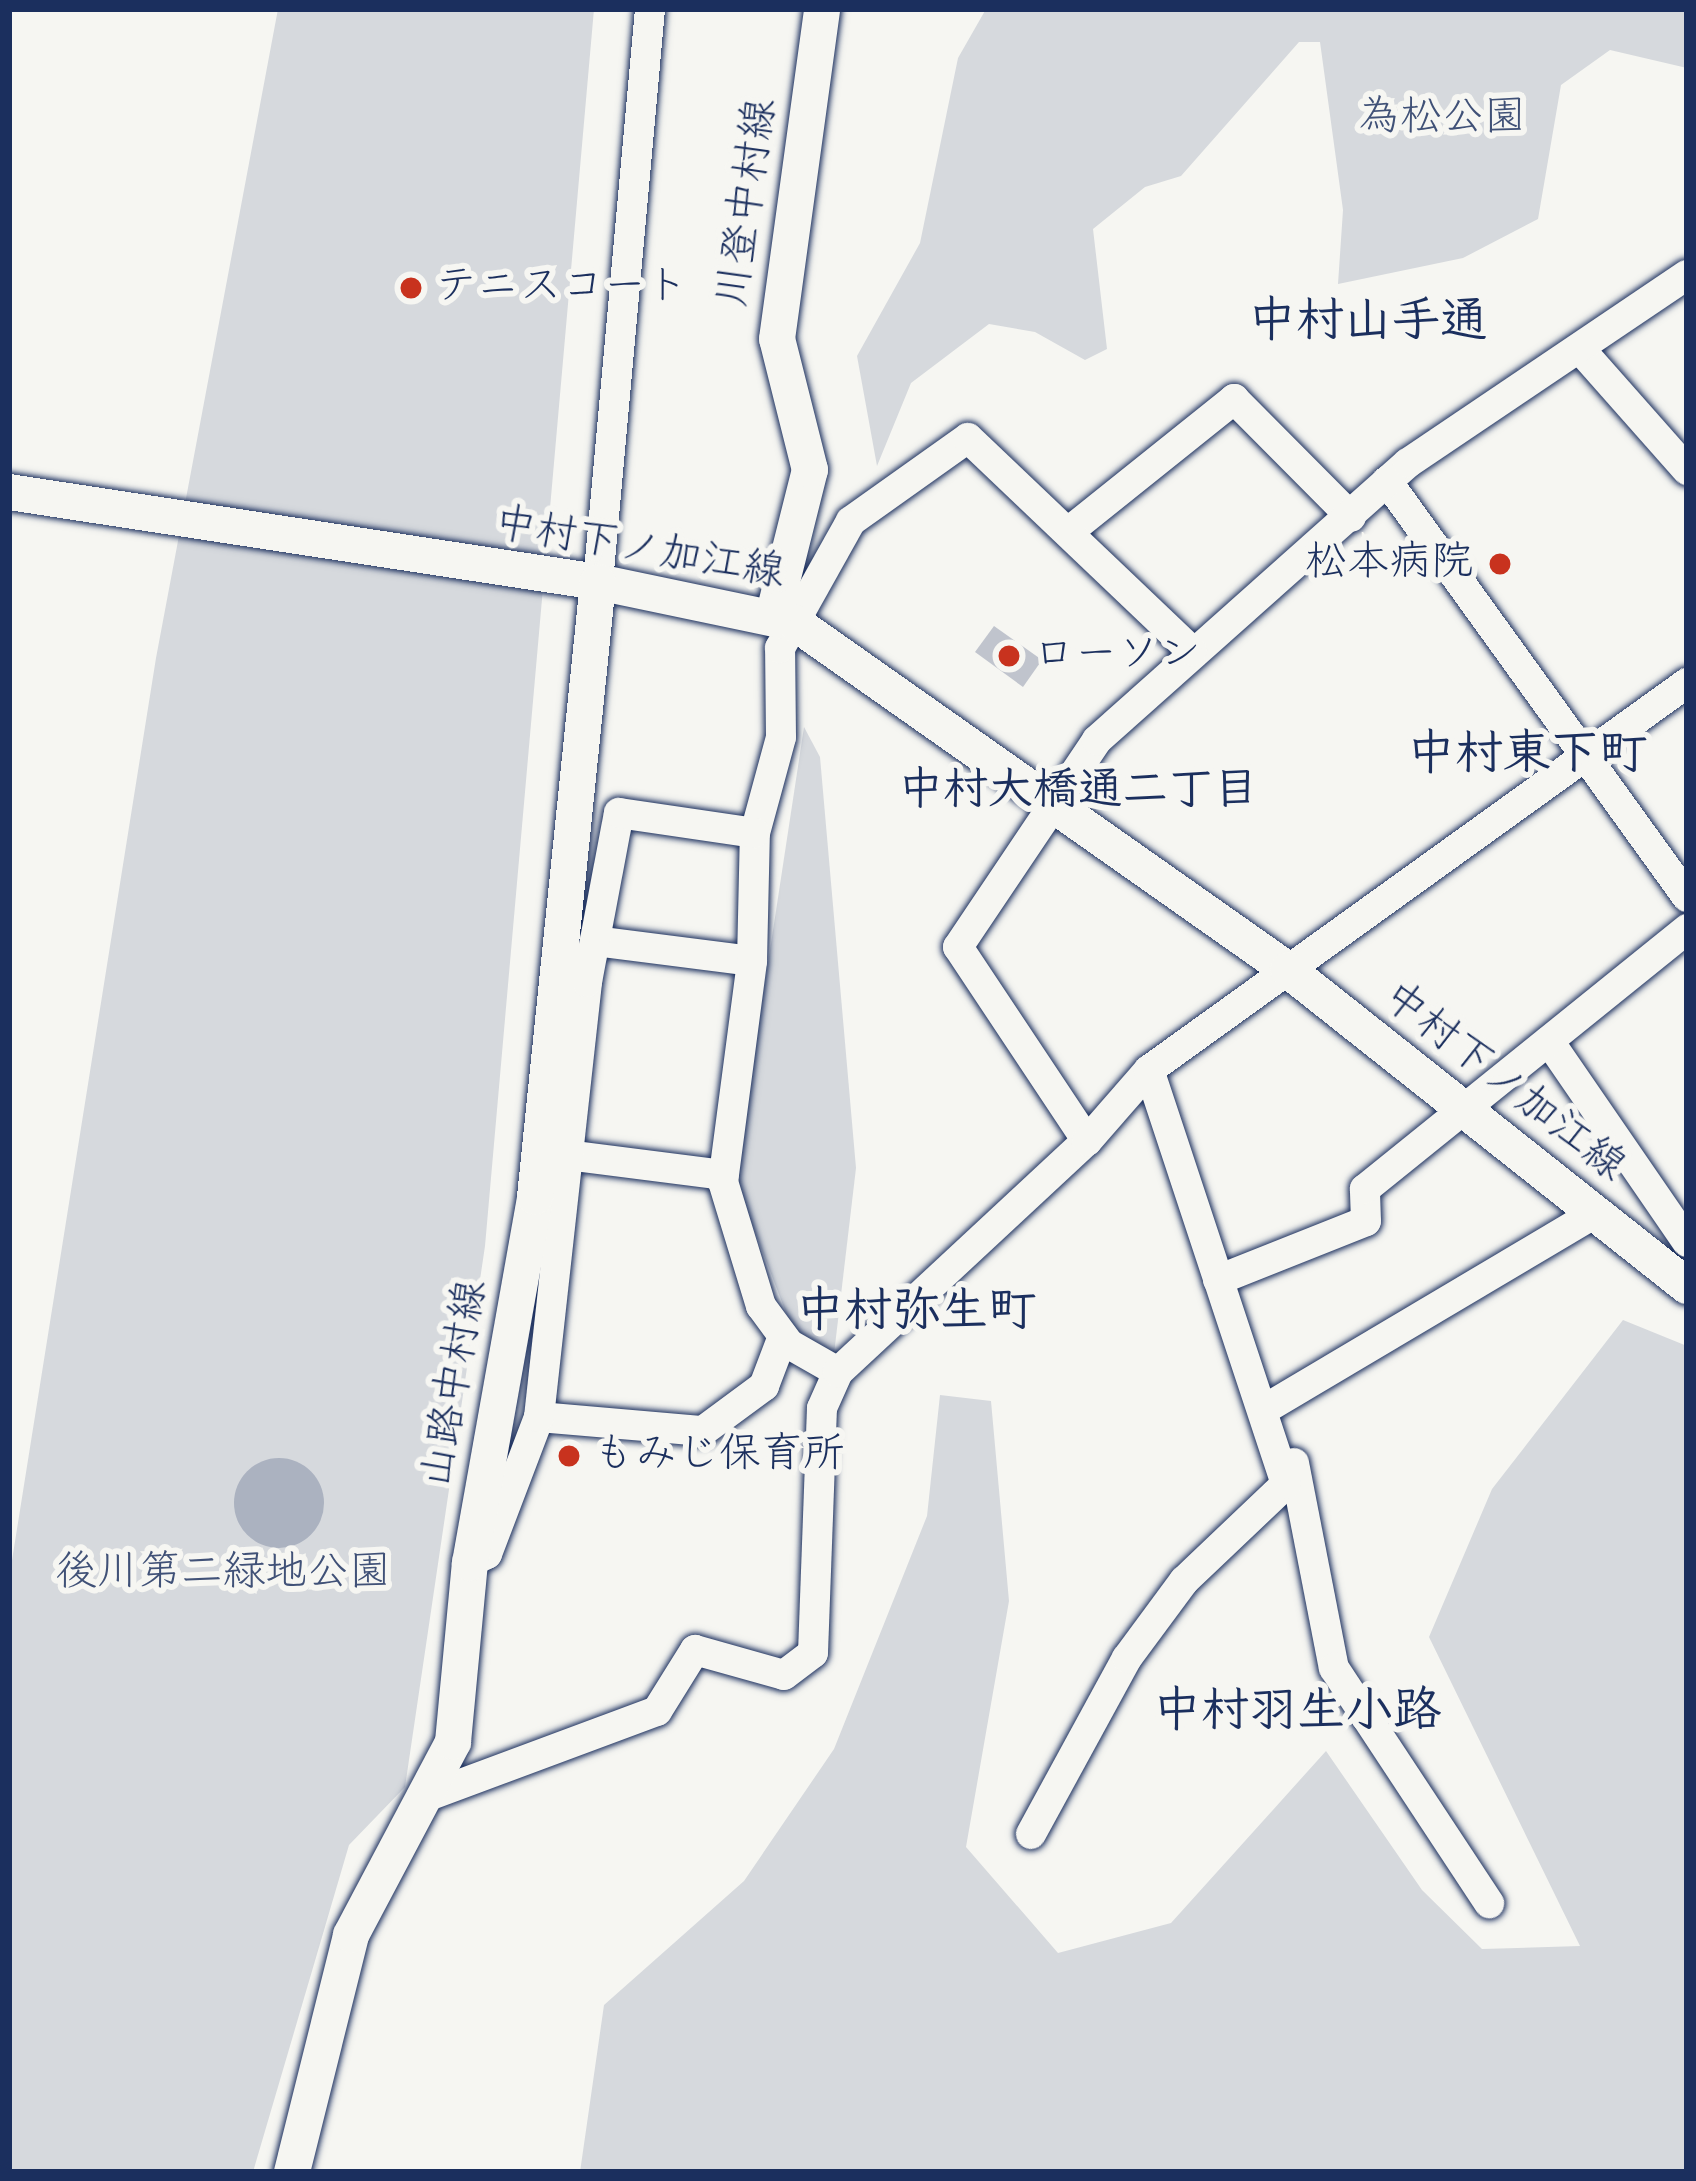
<!DOCTYPE html>
<meta charset="utf-8">
<style>
body{margin:0}
#map{position:relative;width:1696px;height:2181px;overflow:hidden;background:#f6f6f2;font-family:"Indie Flower","Klee One",sans-serif}
div>[style]{position:absolute}
.green>*{inset:0;background:#d6d9dd}
.water>*{inset:0;background:#abb2c0}
.round{border-radius:50%}
.building>*{inset:0;background:#c0c4cd}
.roads{filter:drop-shadow(0 0 3px #1b2f5e) drop-shadow(0 0 3px #1b2f5e)}
.minor>*{height:30px;margin:-15px;padding:0 15px;transform-origin:15px;border-radius:15px;background:#f6f6f2}
.major>*{height:36px;margin:-18px;padding:0 18px;transform-origin:18px;border-radius:18px;background:#f6f6f2}
.dots>*{width:33px;height:33px;translate:-50% -50%;box-sizing:border-box;border:6px solid #f6f6f2;border-radius:50%}
span{translate:-50% -50%;white-space:nowrap;text-align:center;line-height:1.15;-webkit-text-stroke:12px #f6f6f2;paint-order:stroke}
.park-label{font-size:42px;color:#405177}
.street-label{font-size:42px;color:#1b2f5e}
.poi-label{font-size:42px;color:#1b2f5e}
.left{translate:0 -50%;text-align:left}
.right{translate:-100% -50%;text-align:right}
.neighbourhood-label{font-size:45px;color:#1b2f5e;font-weight:700}
.quarter-label{font-size:48px;color:#1b2f5e;font-weight:700}
.frame{position:absolute;inset:0;border:12px solid #1b2f5e;pointer-events:none}
</style>
<div id="map">
<div class="green">
<div style="clip-path:polygon(278px 9px,594px 9px,485px 1246px,405px 1787px,349px 1845px,253px 2172px,25px 2172px,9px 2168px,9px 1579px,156px 658px)"></div>
<div style="clip-path:polygon(986px 9px,1687px 9px,1687px 68px,1610px 50px,1561px 85px,1538px 219px,1463px 258px,1338px 284px,1343px 210px,1320px 42px,1299px 42px,1181px 176px,1145px 187px,1093px 229px,1107px 349px,1085px 360px,1035px 332px,989px 324px,911px 383px,877px 466px,857px 356px,920px 243px,958px 58px)"></div>
<div style="clip-path:polygon(804px 727px,820px 757px,856px 1168px,834px 1354px,795px 1336px,735px 1180px)"></div>
<div style="clip-path:polygon(1623px 1320px,1687px 1346px,1687px 2172px,580px 2172px,604px 2005px,744px 1881px,834px 1749px,927px 1516px,940px 1395px,991px 1401px,1009px 1601px,966px 1847px,1058px 1953px,1171px 1923px,1326px 1751px,1422px 1890px,1482px 1949px,1580px 1946px,1429px 1637px,1492px 1489px)"></div>
</div>
<div class="water">
<div class="round" style="left:234px;top:1458px;width:90px;height:90px"></div>
</div>
<div class="building">
<div style="clip-path:polygon(994px 626px,1042px 660px,1023px 687px,975px 652px)"></div>
</div>
<div class="roads">
<div class="minor">
<div style="left:1580px;top:349px;width:162px;rotate:48.5deg"></div>
<div style="left:1387px;top:481px;width:513px;rotate:54.2deg"></div>
<div style="left:1072px;top:529px;width:208px;rotate:-38.7deg"></div>
<div style="left:1234px;top:399px;width:166px;rotate:45.2deg"></div>
<div style="left:598px;top:582px;width:575px;rotate:-84.81deg"></div>
<div style="left:595px;top:941px;width:158px;rotate:7.3deg"></div>
<div style="left:1549px;top:1041px;width:244px;rotate:55.5deg"></div>
<div style="left:1087px;top:1141px;width:233px;rotate:-123.6deg"></div>
<div style="left:958px;top:947px;width:249px;rotate:-56.1deg"></div>
<div style="left:1097px;top:740px;width:416px;rotate:-41.7deg"></div>
<div style="left:1408px;top:463px;width:336px;rotate:-34deg"></div>
<div style="left:567px;top:1155px;width:158px;rotate:7.3deg"></div>
<div style="left:1218px;top:1280px;width:159px;rotate:-21.7deg"></div>
<div style="left:1366px;top:1221px;width:32px;rotate:-92deg"></div>
<div style="left:1365px;top:1189px;width:414px;rotate:-38.9deg"></div>
<div style="left:838px;top:1372px;width:56px;rotate:-150.3deg"></div>
<div style="left:789px;top:1344px;width:47px;rotate:-126.4deg"></div>
<div style="left:761px;top:1306px;width:130px;rotate:-107deg"></div>
<div style="left:723px;top:1182px;width:223px;rotate:-82.5deg"></div>
<div style="left:752px;top:961px;width:128px;rotate:-88.7deg"></div>
<div style="left:755px;top:833px;width:99px;rotate:-74.8deg"></div>
<div style="left:781px;top:737px;width:89px;rotate:-90.6deg"></div>
<div style="left:780px;top:648px;width:145px;rotate:-60.8deg"></div>
<div style="left:851px;top:521px;width:143px;rotate:-35.4deg"></div>
<div style="left:968px;top:438px;width:309px;rotate:43.6deg"></div>
<div style="left:1265px;top:1409px;width:384px;rotate:-30.7deg"></div>
<div style="left:539px;top:1417px;width:165px;rotate:4.9deg"></div>
<div style="left:703px;top:1431px;width:76px;rotate:-36.4deg"></div>
<div style="left:764px;top:1386px;width:53px;rotate:-69.2deg"></div>
<div style="left:1294px;top:1463px;width:209px;rotate:79deg"></div>
<div style="left:1334px;top:1668px;width:282px;rotate:56.6deg"></div>
<div style="left:471px;top:1562px;width:18px;rotate:-27deg"></div>
<div style="left:487px;top:1554px;width:147px;rotate:-69.2deg"></div>
<div style="left:539px;top:1417px;width:438px;rotate:-83.7deg"></div>
<div style="left:587px;top:982px;width:172px;rotate:-79.3deg"></div>
<div style="left:619px;top:813px;width:137px;rotate:8.4deg"></div>
<div style="left:431px;top:1795px;width:241px;rotate:-20.4deg"></div>
<div style="left:657px;top:1711px;width:72px;rotate:-58.1deg"></div>
<div style="left:695px;top:1650px;width:92px;rotate:15.7deg"></div>
<div style="left:784px;top:1675px;width:36px;rotate:-37deg"></div>
<div style="left:813px;top:1653px;width:245px;rotate:-87.9deg"></div>
<div style="left:822px;top:1408px;width:39px;rotate:-66deg"></div>
<div style="left:838px;top:1372px;width:340px;rotate:-42.9deg"></div>
<div style="left:1087px;top:1141px;width:94px;rotate:-48.9deg"></div>
<div style="left:1149px;top:1070px;width:663px;rotate:-35.73deg"></div>
<div style="left:1031px;top:1834px;width:200px;rotate:-61.4deg"></div>
<div style="left:1127px;top:1658px;width:96px;rotate:-53.5deg"></div>
<div style="left:1184px;top:1581px;width:141px;rotate:-43.6deg"></div>
<div style="left:1286px;top:1484px;width:436px;rotate:-108.3deg"></div>
</div>
<div class="major">
<div style="left:9px;top:492px;width:596px;rotate:8.69deg"></div>
<div style="left:598px;top:582px;width:201px;rotate:11.8deg"></div>
<div style="left:795px;top:623px;width:603px;rotate:35.14deg"></div>
<div style="left:1288px;top:970px;width:509px;rotate:38.38deg"></div>
<div style="left:773px;top:617px;width:152px;rotate:-75.9deg"></div>
<div style="left:810px;top:470px;width:135px;rotate:-104.1deg"></div>
<div style="left:777px;top:339px;width:333px;rotate:-82.2deg"></div>
<div style="left:292px;top:2172px;width:244px;rotate:-76deg"></div>
<div style="left:351px;top:1935px;width:218px;rotate:-62.1deg"></div>
<div style="left:453px;top:1742px;width:180px;rotate:-84.6deg"></div>
<div style="left:470px;top:1563px;width:372px;rotate:-79.9deg"></div>
<div style="left:535px;top:1197px;width:618px;rotate:-84.15deg"></div>
</div>
</div>
<div class="dots">
<div style="left:411px;top:288px;background:#c8321e"></div>
<div style="left:1500px;top:564px;background:#c8321e"></div>
<div style="left:1009px;top:656px;background:#c8321e"></div>
<div style="left:569px;top:1456px;background:#c8321e"></div>
</div>
<div class="park-label">
<span style="left:1442px;top:119px">為松公園</span>
<span style="left:223px;top:1574px">後川第二緑地公園</span>
</div>
<div class="street-label">
<span style="left:749px;top:203px;rotate:-82deg">川登中村線</span>
<span style="left:639px;top:550px;rotate:10deg">中村下ノ加江線</span>
<span style="left:1503px;top:1083px;rotate:38deg">中村下ノ加江線</span>
<span style="left:456px;top:1384px;rotate:-80deg">山路中村線</span>
</div>
<div class="poi-label">
<span class="left" style="left:435px;top:288px">テニスコート</span>
<span class="right" style="left:1473px;top:564px">松本病院</span>
<span class="left" style="left:1033px;top:656px">ローソン</span>
<span class="left" style="left:593px;top:1456px">もみじ保育所</span>
</div>
<div class="neighbourhood-label">
<span style="left:1078px;top:793px">中村大橋通二丁目</span>
</div>
<div class="quarter-label">
<span style="left:1368px;top:324px">中村山手通</span>
<span style="left:1527px;top:757px">中村東下町</span>
<span style="left:916px;top:1314px">中村弥生町</span>
<span style="left:1297px;top:1714px">中村羽生小路</span>
</div>
<div class="frame"></div>
</div>
